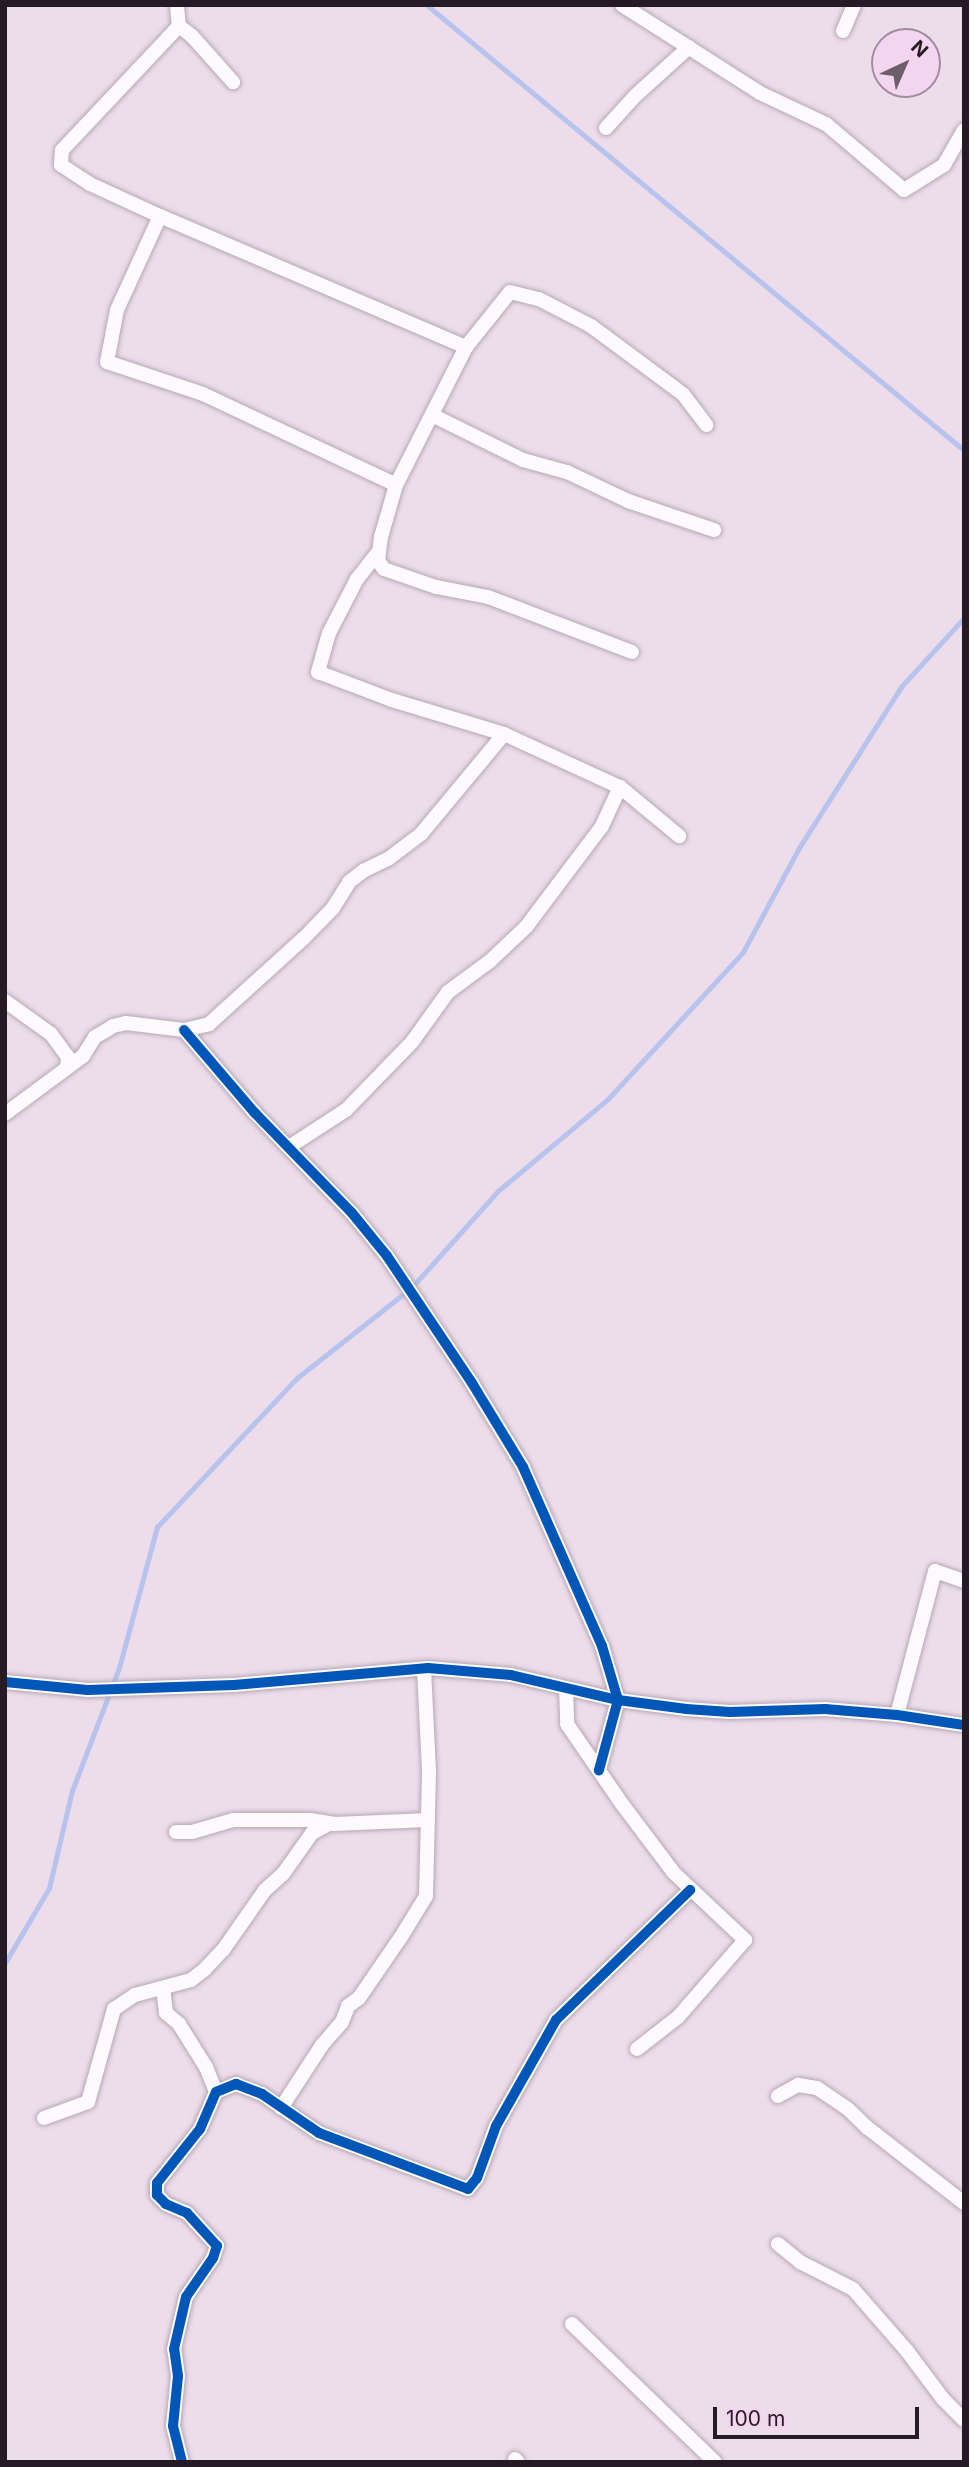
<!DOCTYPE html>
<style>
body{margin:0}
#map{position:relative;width:969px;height:2467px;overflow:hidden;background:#eddcea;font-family:Inter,sans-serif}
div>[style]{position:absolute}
.stream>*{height:4.5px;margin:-2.25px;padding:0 2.25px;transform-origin:2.25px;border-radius:2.25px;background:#b7c3ed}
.roads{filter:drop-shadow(0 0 2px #b5a8b3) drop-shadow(0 0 2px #b5a8b3)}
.street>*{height:14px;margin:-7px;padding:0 7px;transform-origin:7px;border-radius:7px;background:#fcfafc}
.cycleway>*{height:10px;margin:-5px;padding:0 5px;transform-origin:5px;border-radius:5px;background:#0057b8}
span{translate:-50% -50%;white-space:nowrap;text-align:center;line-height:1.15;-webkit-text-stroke:5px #f4d5ef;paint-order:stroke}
.frame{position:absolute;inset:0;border:7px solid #261b25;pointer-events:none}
.north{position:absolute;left:871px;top:28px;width:70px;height:70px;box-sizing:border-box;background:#f4d5ef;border:2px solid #a28b9e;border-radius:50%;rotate:44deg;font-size:19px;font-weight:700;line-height:28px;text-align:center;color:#261b25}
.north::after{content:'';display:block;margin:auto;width:24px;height:32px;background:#6c5f6a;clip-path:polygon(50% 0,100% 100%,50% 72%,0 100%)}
.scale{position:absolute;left:713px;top:2407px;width:206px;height:32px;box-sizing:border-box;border:4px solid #261b25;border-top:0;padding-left:9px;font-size:21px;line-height:24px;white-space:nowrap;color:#261b25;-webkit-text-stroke:5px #f4d5ef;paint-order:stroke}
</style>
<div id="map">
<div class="stream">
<div style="left:427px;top:5px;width:697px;rotate:39.65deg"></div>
<div style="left:413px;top:1286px;width:127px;rotate:-48.2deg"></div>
<div style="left:498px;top:1191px;width:143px;rotate:-39.9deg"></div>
<div style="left:608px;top:1099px;width:200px;rotate:-47.4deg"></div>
<div style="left:743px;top:952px;width:118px;rotate:-61.7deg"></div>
<div style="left:799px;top:848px;width:191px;rotate:-57.6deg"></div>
<div style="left:901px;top:687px;width:93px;rotate:-47.6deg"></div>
<div style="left:5px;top:1963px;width:87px;rotate:-59.6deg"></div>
<div style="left:49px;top:1888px;width:100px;rotate:-76.7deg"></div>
<div style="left:72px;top:1791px;width:132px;rotate:-69.1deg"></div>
<div style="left:119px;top:1668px;width:146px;rotate:-74.9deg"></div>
<div style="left:157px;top:1527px;width:204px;rotate:-46.8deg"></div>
<div style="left:297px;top:1378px;width:139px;rotate:-38.3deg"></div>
</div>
<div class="roads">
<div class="street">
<div style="left:177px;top:5px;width:21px;rotate:85deg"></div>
<div style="left:179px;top:26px;width:16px;rotate:38deg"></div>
<div style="left:192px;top:36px;width:62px;rotate:48.3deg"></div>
<div style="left:622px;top:5px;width:164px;rotate:32.5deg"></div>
<div style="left:760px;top:93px;width:73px;rotate:25.2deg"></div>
<div style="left:826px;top:124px;width:102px;rotate:40.2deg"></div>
<div style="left:904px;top:190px;width:47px;rotate:-32deg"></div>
<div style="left:944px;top:165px;width:40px;rotate:-60.3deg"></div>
<div style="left:179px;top:26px;width:170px;rotate:133.3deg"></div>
<div style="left:62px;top:150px;width:15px;rotate:94deg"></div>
<div style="left:61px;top:165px;width:35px;rotate:33deg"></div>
<div style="left:90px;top:184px;width:77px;rotate:24.6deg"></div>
<div style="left:160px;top:216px;width:333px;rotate:23.2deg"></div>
<div style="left:843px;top:31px;width:28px;rotate:-67deg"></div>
<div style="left:606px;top:128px;width:43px;rotate:-47.8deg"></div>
<div style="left:635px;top:96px;width:73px;rotate:-42.2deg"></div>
<div style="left:160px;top:216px;width:103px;rotate:114.6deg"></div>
<div style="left:117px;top:310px;width:53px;rotate:100.9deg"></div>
<div style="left:107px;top:362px;width:101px;rotate:18.4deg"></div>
<div style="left:203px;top:394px;width:213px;rotate:25.2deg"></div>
<div style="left:432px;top:415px;width:102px;rotate:26.3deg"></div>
<div style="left:523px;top:460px;width:46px;rotate:15.3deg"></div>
<div style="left:567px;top:472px;width:68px;rotate:25.4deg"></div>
<div style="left:628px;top:501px;width:91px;rotate:18.6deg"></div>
<div style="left:379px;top:551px;width:36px;rotate:128deg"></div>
<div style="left:357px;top:579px;width:61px;rotate:117.4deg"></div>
<div style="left:329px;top:633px;width:41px;rotate:105.8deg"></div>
<div style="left:318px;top:672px;width:79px;rotate:20.7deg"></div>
<div style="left:392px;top:700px;width:117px;rotate:16.9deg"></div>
<div style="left:632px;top:652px;width:154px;rotate:-159.1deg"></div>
<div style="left:488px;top:597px;width:53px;rotate:-169.1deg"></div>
<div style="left:436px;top:587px;width:55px;rotate:-160.9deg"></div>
<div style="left:384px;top:569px;width:10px;rotate:-127deg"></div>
<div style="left:378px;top:561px;width:24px;rotate:-83deg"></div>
<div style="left:381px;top:537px;width:54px;rotate:-73.9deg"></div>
<div style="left:396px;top:485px;width:155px;rotate:-63.1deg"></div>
<div style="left:466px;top:347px;width:70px;rotate:-51.3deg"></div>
<div style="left:510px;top:292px;width:30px;rotate:14deg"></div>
<div style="left:539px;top:299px;width:59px;rotate:27.4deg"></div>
<div style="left:591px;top:326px;width:114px;rotate:36.5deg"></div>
<div style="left:683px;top:394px;width:39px;rotate:53deg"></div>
<div style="left:5px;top:1001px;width:57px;rotate:35.7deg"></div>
<div style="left:51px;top:1034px;width:29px;rotate:54deg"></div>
<div style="left:68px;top:1057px;width:11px;rotate:95deg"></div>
<div style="left:184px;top:1030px;width:109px;rotate:49.5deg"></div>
<div style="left:255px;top:1113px;width:139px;rotate:45.9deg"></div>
<div style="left:352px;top:1213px;width:55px;rotate:50.9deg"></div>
<div style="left:387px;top:1256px;width:153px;rotate:56.2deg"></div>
<div style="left:472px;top:1383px;width:98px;rotate:58.7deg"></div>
<div style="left:523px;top:1467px;width:196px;rotate:66.2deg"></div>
<div style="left:602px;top:1646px;width:56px;rotate:73.5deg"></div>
<div style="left:618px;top:1700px;width:73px;rotate:105.2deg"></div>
<div style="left:5px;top:1114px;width:97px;rotate:-36.6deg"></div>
<div style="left:83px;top:1056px;width:22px;rotate:-58deg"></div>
<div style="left:95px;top:1037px;width:21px;rotate:-31deg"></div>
<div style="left:113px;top:1026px;width:13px;rotate:-13deg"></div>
<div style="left:126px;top:1023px;width:58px;rotate:6.9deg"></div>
<div style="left:184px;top:1030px;width:26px;rotate:-13deg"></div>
<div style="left:209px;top:1024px;width:128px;rotate:-42.2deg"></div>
<div style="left:304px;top:938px;width:42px;rotate:-46deg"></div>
<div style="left:333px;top:908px;width:31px;rotate:-58deg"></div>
<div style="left:349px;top:882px;width:18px;rotate:-38deg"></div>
<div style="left:363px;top:871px;width:28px;rotate:-26deg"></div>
<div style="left:388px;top:859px;width:41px;rotate:-37.1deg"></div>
<div style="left:421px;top:834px;width:130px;rotate:-50.3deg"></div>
<div style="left:504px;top:734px;width:128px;rotate:24.6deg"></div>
<div style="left:620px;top:787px;width:77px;rotate:39.7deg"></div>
<div style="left:289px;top:1147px;width:68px;rotate:-33deg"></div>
<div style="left:346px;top:1110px;width:95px;rotate:-45.9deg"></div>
<div style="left:412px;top:1042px;width:62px;rotate:-54.2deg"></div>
<div style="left:448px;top:992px;width:52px;rotate:-36.4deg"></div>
<div style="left:490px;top:961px;width:50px;rotate:-43.4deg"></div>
<div style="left:526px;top:927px;width:126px;rotate:-53deg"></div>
<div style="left:602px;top:826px;width:43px;rotate:-65.2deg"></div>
<div style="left:5px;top:1682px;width:83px;rotate:5.5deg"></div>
<div style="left:88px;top:1690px;width:146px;rotate:-2deg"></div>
<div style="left:234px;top:1685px;width:195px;rotate:-5deg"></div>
<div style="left:428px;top:1668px;width:83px;rotate:4.8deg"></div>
<div style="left:511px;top:1675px;width:110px;rotate:13.2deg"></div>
<div style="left:618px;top:1700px;width:69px;rotate:7.5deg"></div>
<div style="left:686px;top:1709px;width:44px;rotate:3.9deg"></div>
<div style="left:730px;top:1712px;width:95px;rotate:-1.8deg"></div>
<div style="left:825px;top:1709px;width:72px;rotate:4.8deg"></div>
<div style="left:897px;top:1715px;width:68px;rotate:8.5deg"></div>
<div style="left:566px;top:1688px;width:36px;rotate:88deg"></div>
<div style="left:567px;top:1724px;width:97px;rotate:55.5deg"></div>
<div style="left:622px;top:1804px;width:86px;rotate:53deg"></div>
<div style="left:674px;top:1873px;width:98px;rotate:43.3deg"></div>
<div style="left:745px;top:1940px;width:102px;rotate:131deg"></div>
<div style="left:678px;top:2017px;width:52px;rotate:142deg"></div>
<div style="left:897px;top:1715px;width:149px;rotate:-75.2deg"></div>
<div style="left:935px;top:1571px;width:31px;rotate:19deg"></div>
<div style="left:176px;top:1832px;width:16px"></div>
<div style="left:192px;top:1832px;width:43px;rotate:-16.3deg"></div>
<div style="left:233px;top:1820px;width:77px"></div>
<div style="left:310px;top:1820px;width:24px;rotate:9deg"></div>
<div style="left:334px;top:1824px;width:94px;rotate:-2.4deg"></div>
<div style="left:163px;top:1988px;width:25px;rotate:83deg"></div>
<div style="left:166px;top:2013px;width:17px;rotate:40deg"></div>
<div style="left:179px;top:2024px;width:51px;rotate:57.9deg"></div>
<div style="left:206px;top:2067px;width:27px;rotate:68deg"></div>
<div style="left:778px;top:2096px;width:23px;rotate:-29deg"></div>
<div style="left:798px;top:2085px;width:19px;rotate:9deg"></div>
<div style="left:817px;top:2088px;width:37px;rotate:34deg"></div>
<div style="left:848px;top:2109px;width:28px;rotate:44deg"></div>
<div style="left:868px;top:2128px;width:122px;rotate:38deg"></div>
<div style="left:281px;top:2108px;width:75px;rotate:-56.9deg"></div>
<div style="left:322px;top:2045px;width:30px;rotate:-49deg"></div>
<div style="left:342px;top:2022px;width:17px;rotate:-69deg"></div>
<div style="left:348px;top:2006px;width:14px;rotate:-36deg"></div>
<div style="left:359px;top:1998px;width:74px;rotate:-55.5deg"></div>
<div style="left:401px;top:1937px;width:48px;rotate:-58.6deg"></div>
<div style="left:426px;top:1896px;width:125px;rotate:-88.6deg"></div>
<div style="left:429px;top:1771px;width:102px;rotate:-92.8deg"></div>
<div style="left:44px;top:2118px;width:47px;rotate:-20deg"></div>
<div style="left:88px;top:2102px;width:97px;rotate:-74.4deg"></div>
<div style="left:114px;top:2009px;width:25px;rotate:-34deg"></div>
<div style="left:135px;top:1995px;width:58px;rotate:-15deg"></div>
<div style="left:191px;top:1980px;width:18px;rotate:-38deg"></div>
<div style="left:205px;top:1969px;width:26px;rotate:-47deg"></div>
<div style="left:223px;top:1950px;width:73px;rotate:-55deg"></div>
<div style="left:265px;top:1890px;width:24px;rotate:-42deg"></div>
<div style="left:283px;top:1874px;width:50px;rotate:-54.7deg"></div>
<div style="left:312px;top:1833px;width:19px;rotate:-28deg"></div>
<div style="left:778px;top:2244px;width:28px;rotate:39deg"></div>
<div style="left:800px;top:2262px;width:59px;rotate:27deg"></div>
<div style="left:853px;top:2289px;width:82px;rotate:48.9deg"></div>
<div style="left:907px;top:2351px;width:60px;rotate:53.1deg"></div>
<div style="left:943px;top:2399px;width:30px;rotate:45deg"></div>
<div style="left:572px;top:2324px;width:199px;rotate:44deg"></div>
<div style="left:515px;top:2459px;width:4px;rotate:45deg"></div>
<div style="left:182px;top:2462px;width:37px;rotate:-104deg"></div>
<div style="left:173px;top:2426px;width:50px;rotate:-84.3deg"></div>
<div style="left:178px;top:2376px;width:27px;rotate:-98deg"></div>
<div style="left:174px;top:2349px;width:53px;rotate:-77deg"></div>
<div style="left:186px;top:2297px;width:47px;rotate:-55.3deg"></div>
<div style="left:213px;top:2258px;width:13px;rotate:-72deg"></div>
<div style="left:217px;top:2246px;width:45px;rotate:-132.3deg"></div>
<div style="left:187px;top:2213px;width:23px;rotate:-157deg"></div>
<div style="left:166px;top:2204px;width:13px;rotate:-135deg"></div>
<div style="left:157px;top:2195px;width:12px;rotate:-90deg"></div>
<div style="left:157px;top:2183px;width:69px;rotate:-51.5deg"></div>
<div style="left:200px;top:2129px;width:40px;rotate:-66.6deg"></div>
<div style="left:216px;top:2092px;width:22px;rotate:-22deg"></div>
<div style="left:236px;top:2084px;width:28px;rotate:21deg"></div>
<div style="left:262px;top:2094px;width:69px;rotate:34.4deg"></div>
<div style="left:319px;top:2133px;width:159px;rotate:20.6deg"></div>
<div style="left:468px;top:2189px;width:14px;rotate:-51deg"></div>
<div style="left:477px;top:2178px;width:55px;rotate:-69.9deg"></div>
<div style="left:496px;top:2126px;width:122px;rotate:-60.5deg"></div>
<div style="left:556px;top:2020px;width:187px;rotate:-44.1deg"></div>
</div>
</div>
<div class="cycleway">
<div style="left:184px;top:1030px;width:109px;rotate:49.5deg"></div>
<div style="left:255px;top:1113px;width:139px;rotate:45.9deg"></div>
<div style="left:352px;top:1213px;width:55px;rotate:50.9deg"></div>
<div style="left:387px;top:1256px;width:153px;rotate:56.2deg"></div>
<div style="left:472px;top:1383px;width:98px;rotate:58.7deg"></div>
<div style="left:523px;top:1467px;width:196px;rotate:66.2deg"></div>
<div style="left:602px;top:1646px;width:56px;rotate:73.5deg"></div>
<div style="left:618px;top:1700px;width:73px;rotate:105.2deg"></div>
<div style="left:5px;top:1682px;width:83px;rotate:5.5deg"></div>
<div style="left:88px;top:1690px;width:146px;rotate:-2deg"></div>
<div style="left:234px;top:1685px;width:195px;rotate:-5deg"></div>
<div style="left:428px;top:1668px;width:83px;rotate:4.8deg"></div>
<div style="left:511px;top:1675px;width:110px;rotate:13.2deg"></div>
<div style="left:618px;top:1700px;width:69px;rotate:7.5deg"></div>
<div style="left:686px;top:1709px;width:44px;rotate:3.9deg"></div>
<div style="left:730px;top:1712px;width:95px;rotate:-1.8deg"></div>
<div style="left:825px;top:1709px;width:72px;rotate:4.8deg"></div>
<div style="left:897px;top:1715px;width:68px;rotate:8.5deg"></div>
<div style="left:182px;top:2462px;width:37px;rotate:-104deg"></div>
<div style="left:173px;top:2426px;width:50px;rotate:-84.3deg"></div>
<div style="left:178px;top:2376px;width:27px;rotate:-98deg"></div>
<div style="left:174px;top:2349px;width:53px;rotate:-77deg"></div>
<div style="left:186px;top:2297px;width:47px;rotate:-55.3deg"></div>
<div style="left:213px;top:2258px;width:13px;rotate:-72deg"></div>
<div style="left:217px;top:2246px;width:45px;rotate:-132.3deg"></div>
<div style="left:187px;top:2213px;width:23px;rotate:-157deg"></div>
<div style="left:166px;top:2204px;width:13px;rotate:-135deg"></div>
<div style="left:157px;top:2195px;width:12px;rotate:-90deg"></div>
<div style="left:157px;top:2183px;width:69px;rotate:-51.5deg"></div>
<div style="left:200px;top:2129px;width:40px;rotate:-66.6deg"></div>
<div style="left:216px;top:2092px;width:22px;rotate:-22deg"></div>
<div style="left:236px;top:2084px;width:28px;rotate:21deg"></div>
<div style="left:262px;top:2094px;width:69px;rotate:34.4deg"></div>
<div style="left:319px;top:2133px;width:159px;rotate:20.6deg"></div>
<div style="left:468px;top:2189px;width:14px;rotate:-51deg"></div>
<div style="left:477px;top:2178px;width:55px;rotate:-69.9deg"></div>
<div style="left:496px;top:2126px;width:122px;rotate:-60.5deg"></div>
<div style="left:556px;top:2020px;width:187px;rotate:-44.1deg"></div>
</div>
<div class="frame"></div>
<div class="north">N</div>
<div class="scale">100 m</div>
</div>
